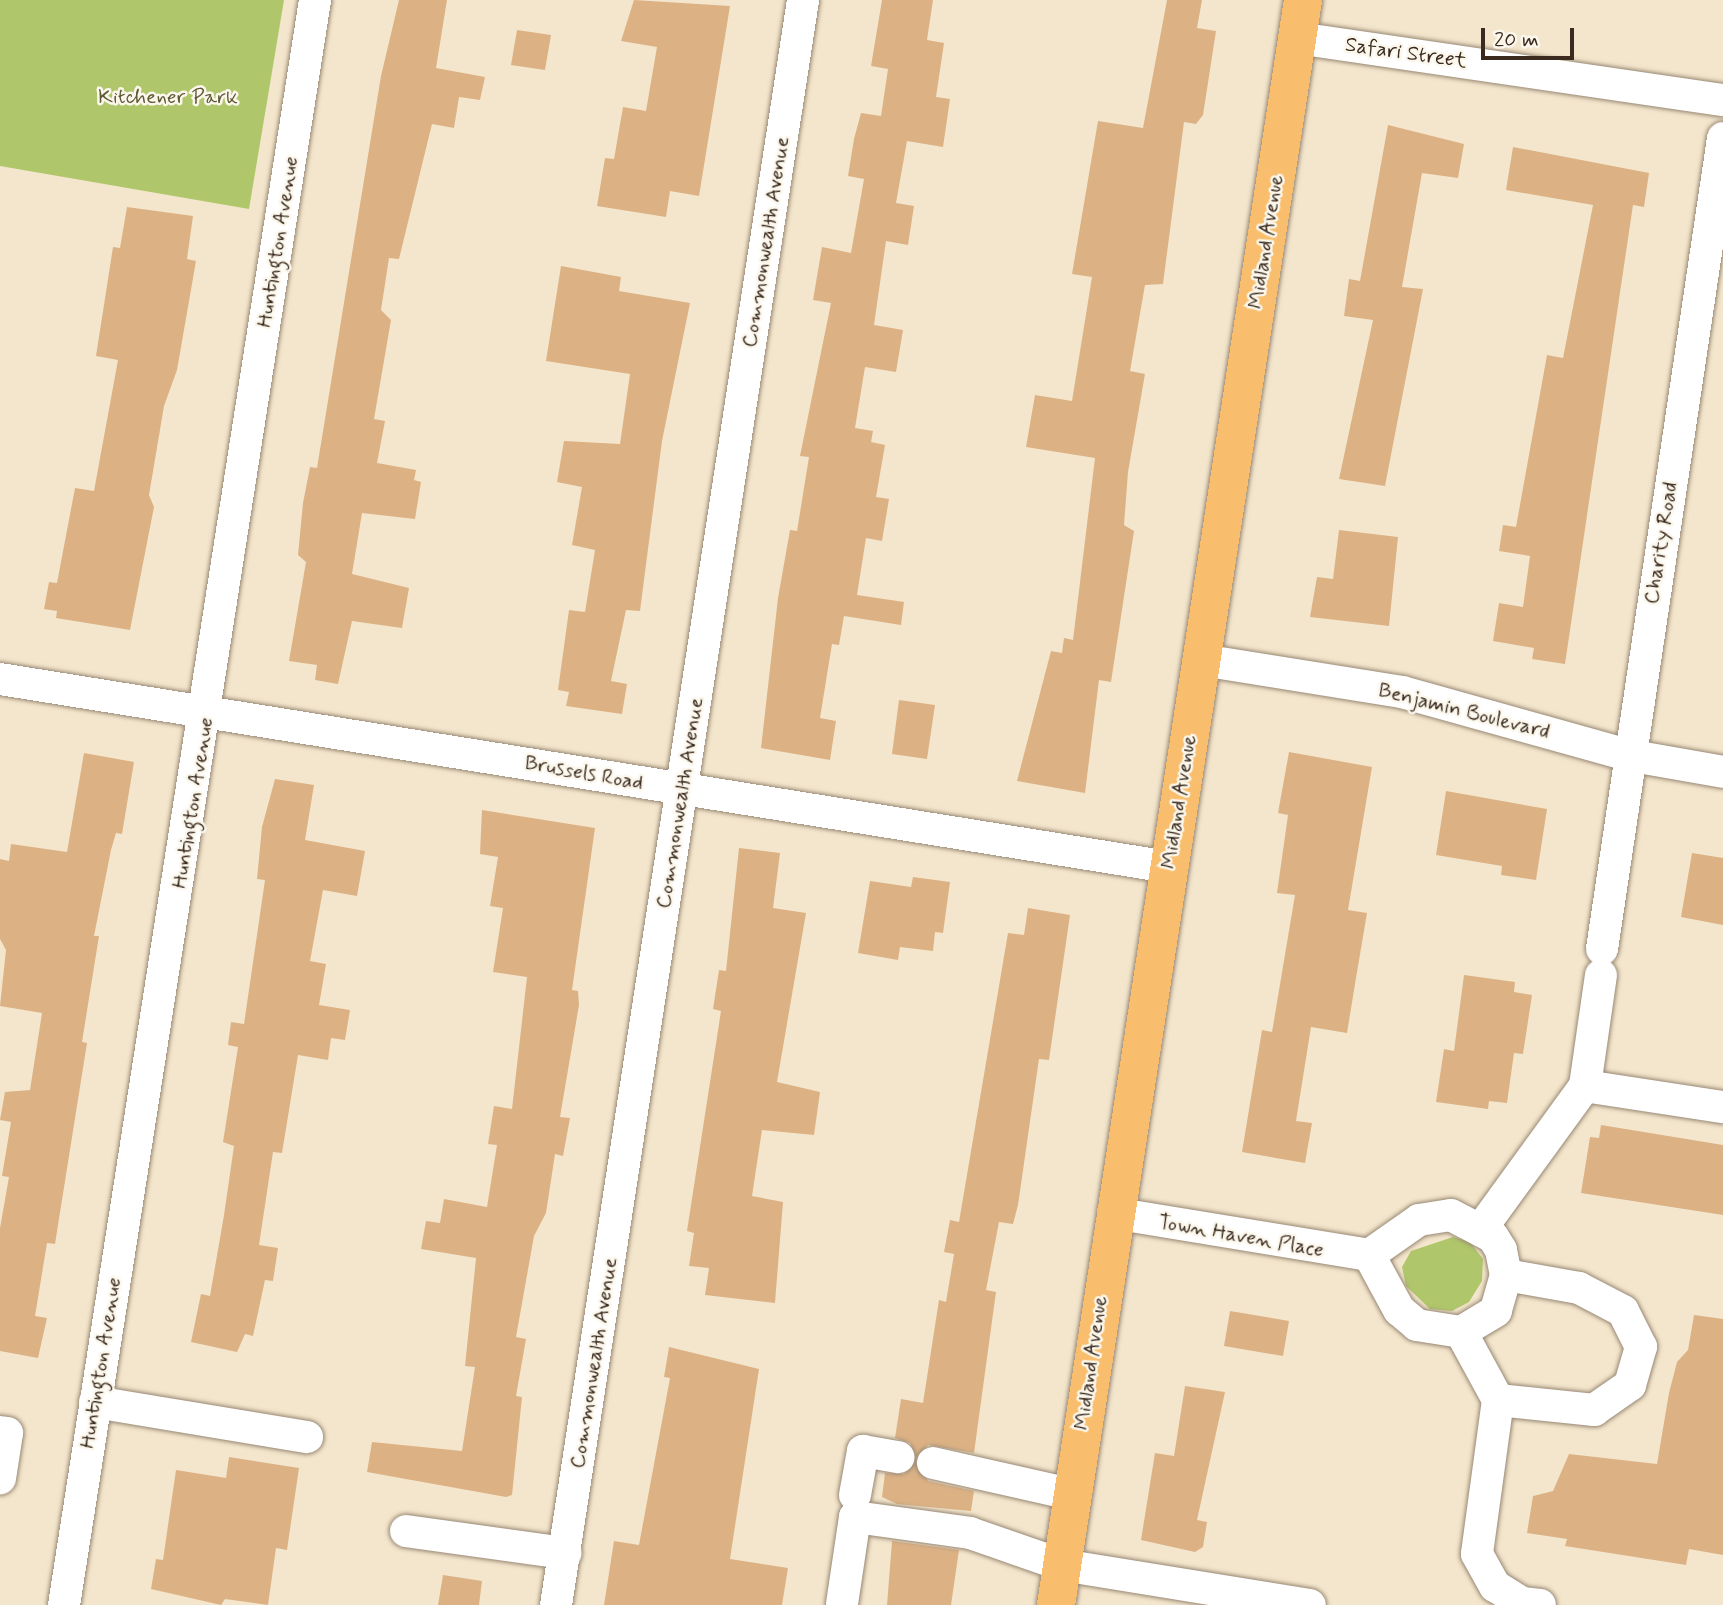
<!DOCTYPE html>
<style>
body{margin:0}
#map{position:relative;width:1723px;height:1605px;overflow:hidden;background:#f4e6cc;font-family:Mynerve,sans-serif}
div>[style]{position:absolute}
.green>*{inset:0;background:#b0c66b}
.building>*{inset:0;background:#dcb285}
.roads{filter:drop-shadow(0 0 2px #988875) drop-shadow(0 0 2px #988875)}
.minor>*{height:32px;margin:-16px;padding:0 16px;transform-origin:16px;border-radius:16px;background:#fff}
.major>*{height:38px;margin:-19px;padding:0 19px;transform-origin:19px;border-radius:19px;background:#f9be6d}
span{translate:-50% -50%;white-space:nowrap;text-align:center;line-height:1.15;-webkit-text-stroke:5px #fbf7ec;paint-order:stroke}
.street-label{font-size:21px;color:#3b2a1e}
.park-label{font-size:21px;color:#5e5935}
.scale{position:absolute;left:1481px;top:28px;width:93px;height:32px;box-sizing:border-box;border:4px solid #3b2a1e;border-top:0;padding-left:9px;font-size:21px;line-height:24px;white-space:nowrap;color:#3b2a1e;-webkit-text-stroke:5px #fbf7ec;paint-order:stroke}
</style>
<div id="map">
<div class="green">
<div style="clip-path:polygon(0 0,284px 0,249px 209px,0 166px)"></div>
<div style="clip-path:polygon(1453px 1237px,1470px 1242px,1483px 1259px,1482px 1281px,1469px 1302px,1452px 1311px,1430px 1309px,1406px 1286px,1402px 1267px,1411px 1251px)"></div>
</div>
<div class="building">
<div style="clip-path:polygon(399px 0,447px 0,436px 68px,485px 77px,480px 100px,459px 97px,454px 128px,432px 124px,399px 259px,389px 258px,381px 310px,391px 320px,374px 419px,385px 421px,377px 463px,416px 470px,414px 480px,421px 482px,415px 519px,362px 513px,352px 574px,409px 588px,402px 628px,352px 621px,338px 684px,315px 680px,317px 665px,289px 661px,306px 562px,298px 555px,303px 503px,310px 467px,317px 468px,381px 76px)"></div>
<div style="clip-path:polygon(634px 0,730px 6px,699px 196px,670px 191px,666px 217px,597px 206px,605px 158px,614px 159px,623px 107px,646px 111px,657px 47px,621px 41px)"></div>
<div style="clip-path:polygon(882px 0,933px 0,927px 40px,944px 43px,936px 97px,950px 99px,943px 147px,907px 141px,896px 203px,914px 206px,908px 245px,886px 241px,874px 325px,903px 330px,896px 372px,865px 367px,855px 428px,873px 431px,871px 442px,885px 445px,876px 497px,889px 499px,882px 541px,866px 538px,857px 595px,904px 602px,901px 625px,844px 616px,839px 645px,832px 644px,820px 718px,836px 721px,830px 760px,761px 748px,778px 598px,790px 530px,797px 531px,809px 457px,800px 456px,831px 303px,813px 300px,822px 247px,851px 253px,864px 179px,848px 176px,854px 139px,861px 113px,881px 116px,888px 69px,871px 66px)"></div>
<div style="clip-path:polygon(1167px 0,1202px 0,1197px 28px,1216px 31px,1203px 115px,1196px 124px,1184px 122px,1163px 284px,1145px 285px,1130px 371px,1145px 374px,1128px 472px,1124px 525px,1134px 531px,1111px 682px,1099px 680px,1085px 793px,1017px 781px,1051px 651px,1062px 653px,1064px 638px,1073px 640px,1095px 458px,1026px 447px,1035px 395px,1072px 401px,1092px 277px,1072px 274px,1098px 121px,1143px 128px)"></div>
<div style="clip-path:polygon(517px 30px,551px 35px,545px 70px,511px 65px)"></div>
<div style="clip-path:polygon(1388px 125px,1464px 144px,1458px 178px,1422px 173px,1402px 287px,1423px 289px,1385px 486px,1339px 479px,1373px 320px,1344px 316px,1349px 279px,1360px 281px)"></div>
<div style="clip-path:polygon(1513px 147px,1649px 173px,1644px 207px,1633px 205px,1565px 664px,1532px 659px,1534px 648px,1493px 641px,1499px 603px,1523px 607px,1530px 556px,1499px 551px,1503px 525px,1516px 527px,1547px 355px,1563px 358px,1593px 205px,1506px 190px)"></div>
<div style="clip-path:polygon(127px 207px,193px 216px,187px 259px,196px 261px,177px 370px,164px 406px,149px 495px,154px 507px,130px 630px,56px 618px,57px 611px,44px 609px,49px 582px,57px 583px,75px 488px,94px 491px,118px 360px,96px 356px,113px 247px,120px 248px)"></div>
<div style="clip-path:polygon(561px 266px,621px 277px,619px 291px,690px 303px,662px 441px,640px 611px,626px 610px,611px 681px,627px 684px,622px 714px,566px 706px,569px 692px,558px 690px,569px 610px,585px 612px,595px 550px,572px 545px,582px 487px,557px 482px,564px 441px,620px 444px,630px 374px,546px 361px)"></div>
<div style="clip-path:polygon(1339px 530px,1398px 537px,1389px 626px,1310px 617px,1317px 577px,1333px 579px)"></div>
<div style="clip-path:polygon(899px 700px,935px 705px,927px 759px,892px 754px)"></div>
<div style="clip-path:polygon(1289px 752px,1372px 767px,1348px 910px,1367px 913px,1356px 978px,1347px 1033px,1311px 1027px,1296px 1121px,1312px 1123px,1305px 1163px,1242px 1152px,1262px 1030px,1272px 1032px,1295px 895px,1277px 893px,1288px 815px,1278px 813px)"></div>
<div style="clip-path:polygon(84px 753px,134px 762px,122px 834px,116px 833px,111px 850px,94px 936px,99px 936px,82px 1042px,87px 1043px,55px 1244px,47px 1243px,35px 1316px,47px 1318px,38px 1358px,0 1351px,0 1228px,9px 1177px,2px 1176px,11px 1122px,0 1120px,5px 1092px,30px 1090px,42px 1013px,0 1006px,6px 950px,0 939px,0 859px,9px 861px,11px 844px,67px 852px)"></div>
<div style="clip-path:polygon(275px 779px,314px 785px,305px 840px,365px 851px,357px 896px,323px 890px,310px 961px,326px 964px,319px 1005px,350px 1010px,345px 1040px,331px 1038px,328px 1060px,298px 1055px,282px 1153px,273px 1152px,259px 1245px,278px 1248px,273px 1281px,265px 1280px,253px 1336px,245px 1334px,237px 1352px,191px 1342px,201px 1294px,210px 1296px,224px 1215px,234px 1146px,223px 1142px,238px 1047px,228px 1045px,231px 1022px,244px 1024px,265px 880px,257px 879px,262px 827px)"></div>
<div style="clip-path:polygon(1446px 791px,1547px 809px,1536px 880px,1501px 875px,1502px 866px,1436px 855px)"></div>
<div style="clip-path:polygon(482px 810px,595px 828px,572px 990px,578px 991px,579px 1005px,560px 1117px,570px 1118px,563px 1156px,555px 1154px,546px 1213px,534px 1236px,516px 1337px,526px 1339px,516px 1396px,522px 1397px,512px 1495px,506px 1497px,367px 1472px,372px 1442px,462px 1451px,475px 1367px,465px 1366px,476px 1258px,421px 1249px,426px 1221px,440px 1223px,444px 1199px,487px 1207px,497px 1145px,488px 1144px,494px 1106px,512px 1109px,527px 977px,493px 972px,503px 908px,490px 906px,498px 857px,480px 854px)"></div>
<div style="clip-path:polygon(739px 848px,780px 853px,773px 908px,806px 913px,777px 1082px,820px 1092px,814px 1135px,762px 1130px,752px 1196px,783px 1202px,775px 1303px,705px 1295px,709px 1268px,689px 1266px,694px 1233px,687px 1231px,721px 1011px,713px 1009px,719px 970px,726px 971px)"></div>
<div style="clip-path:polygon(1692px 853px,1723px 858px,1723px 925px,1681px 917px)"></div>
<div style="clip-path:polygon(913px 877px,950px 882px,943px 933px,935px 932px,933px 951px,900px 947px,898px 960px,858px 953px,870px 881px,911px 887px)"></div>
<div style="clip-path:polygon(1028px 908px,1070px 915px,1049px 1060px,1039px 1059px,1018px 1205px,1013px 1224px,999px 1222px,986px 1290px,996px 1292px,974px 1453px,928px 1445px,916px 1457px,910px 1443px,895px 1438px,901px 1399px,923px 1403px,939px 1300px,946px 1302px,954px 1254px,944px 1252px,950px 1220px,959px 1222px,1008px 933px,1024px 935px)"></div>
<div style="clip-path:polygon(1464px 975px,1515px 982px,1514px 992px,1532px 995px,1523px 1054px,1514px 1053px,1507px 1103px,1489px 1101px,1488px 1109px,1436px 1102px,1444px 1049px,1454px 1051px)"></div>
<div style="clip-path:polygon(1601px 1125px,1723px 1145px,1723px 1215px,1581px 1193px,1590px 1137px,1599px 1138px)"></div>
<div style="clip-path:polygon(1230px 1311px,1289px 1321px,1283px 1356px,1224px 1346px)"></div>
<div style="clip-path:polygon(1694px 1315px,1723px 1319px,1723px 1555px,1689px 1549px,1686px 1565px,1565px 1546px,1567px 1539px,1527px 1533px,1533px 1496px,1553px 1491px,1569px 1454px,1657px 1464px,1669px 1393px,1677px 1362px,1688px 1350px)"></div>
<div style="clip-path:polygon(669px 1347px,759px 1369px,730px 1559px,788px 1568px,782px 1605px,604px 1605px,614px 1541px,639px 1545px,670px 1378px,664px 1377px)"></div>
<div style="clip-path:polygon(1185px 1386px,1225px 1392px,1197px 1520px,1207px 1522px,1203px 1547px,1195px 1552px,1141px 1540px,1155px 1453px,1174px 1456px)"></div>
<div style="clip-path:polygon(229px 1457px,299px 1468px,287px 1550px,276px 1548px,268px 1605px,225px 1599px,221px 1605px,151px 1589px,156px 1559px,163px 1560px,176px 1470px,226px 1478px)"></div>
<div style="clip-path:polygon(915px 1462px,928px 1481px,974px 1491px,971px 1511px,897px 1504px,882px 1497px,885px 1473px,904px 1474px)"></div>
<div style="clip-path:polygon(892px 1541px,959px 1550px,951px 1605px,887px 1605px)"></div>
<div style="clip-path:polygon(443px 1575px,482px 1581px,479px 1605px,438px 1605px)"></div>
</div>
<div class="roads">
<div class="minor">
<div style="left:1297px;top:38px;width:430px;rotate:8.3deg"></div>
<div style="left:1202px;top:660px;width:203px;rotate:9.1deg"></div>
<div style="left:1402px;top:692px;width:234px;rotate:15.6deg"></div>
<div style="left:1627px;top:755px;width:97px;rotate:10deg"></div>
<div style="left:0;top:679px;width:1184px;rotate:9.14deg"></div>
<div style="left:1602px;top:949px;width:820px;rotate:-81.51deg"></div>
<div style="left:1585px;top:1086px;width:140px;rotate:8.7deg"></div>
<div style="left:1113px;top:1213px;width:259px;rotate:9.3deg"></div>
<div style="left:1369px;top:1255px;width:61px;rotate:-35deg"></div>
<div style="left:1419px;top:1220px;width:32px;rotate:-9deg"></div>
<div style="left:1451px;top:1215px;width:47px;rotate:27.6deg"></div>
<div style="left:1493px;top:1237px;width:15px;rotate:58deg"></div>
<div style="left:1501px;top:1250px;width:25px;rotate:79deg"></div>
<div style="left:1506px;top:1275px;width:37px;rotate:106deg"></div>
<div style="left:1496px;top:1311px;width:41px;rotate:149deg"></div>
<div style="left:1461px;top:1332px;width:45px;rotate:-171deg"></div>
<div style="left:1417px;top:1325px;width:23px;rotate:-140deg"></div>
<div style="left:1399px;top:1310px;width:63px;rotate:-118.6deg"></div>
<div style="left:1481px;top:1229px;width:177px;rotate:-54deg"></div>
<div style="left:1585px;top:1086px;width:112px;rotate:-81.8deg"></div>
<div style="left:1461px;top:1332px;width:77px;rotate:61.4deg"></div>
<div style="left:1498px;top:1400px;width:97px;rotate:5.9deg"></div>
<div style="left:1594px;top:1410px;width:44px;rotate:-34.8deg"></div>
<div style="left:1630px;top:1385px;width:40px;rotate:-74deg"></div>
<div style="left:1641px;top:1347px;width:40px;rotate:-116.6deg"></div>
<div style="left:1623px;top:1311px;width:50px;rotate:-152.4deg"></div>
<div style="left:1579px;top:1288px;width:74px;rotate:-169.9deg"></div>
<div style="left:1498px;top:1400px;width:155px;rotate:97.8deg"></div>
<div style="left:1477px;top:1554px;width:37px;rotate:61deg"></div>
<div style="left:1495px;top:1586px;width:32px;rotate:32deg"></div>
<div style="left:1522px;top:1603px;width:18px;rotate:6deg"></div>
<div style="left:95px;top:1402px;width:215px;rotate:9.4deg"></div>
<div style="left:0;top:1432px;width:7px;rotate:8deg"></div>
<div style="left:7px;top:1433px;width:46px;rotate:98.8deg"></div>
<div style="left:933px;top:1463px;width:141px;rotate:12.7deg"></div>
<div style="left:855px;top:1495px;width:45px;rotate:-79.7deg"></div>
<div style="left:863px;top:1451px;width:36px;rotate:10deg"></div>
<div style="left:406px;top:1531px;width:161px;rotate:7.9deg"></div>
<div style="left:842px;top:1604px;width:88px;rotate:-81.5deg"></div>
<div style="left:855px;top:1517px;width:116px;rotate:7.9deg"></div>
<div style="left:970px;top:1533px;width:97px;rotate:19.2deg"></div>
<div style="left:1062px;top:1565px;width:251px;rotate:9.2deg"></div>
<div style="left:64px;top:1605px;width:1625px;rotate:-81.11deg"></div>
<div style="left:556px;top:1605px;width:1624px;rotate:-81.25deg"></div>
</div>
<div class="major">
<div style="left:1056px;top:1605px;width:1624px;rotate:-81.25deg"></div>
</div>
</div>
<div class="street-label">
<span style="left:1406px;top:53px;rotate:8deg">Safari Street</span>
<span style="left:278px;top:242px;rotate:-81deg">Huntington Avenue</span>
<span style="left:766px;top:242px;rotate:-81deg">Commonwealth Avenue</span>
<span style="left:1266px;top:242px;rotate:-81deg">Midland Avenue</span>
<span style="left:1661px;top:543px;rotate:-81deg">Charity Road</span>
<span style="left:1464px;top:711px;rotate:14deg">Benjamin Boulevard</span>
<span style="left:584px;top:773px;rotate:10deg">Brussels Road</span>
<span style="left:1179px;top:802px;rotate:-81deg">Midland Avenue</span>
<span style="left:193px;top:803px;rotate:-81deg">Huntington Avenue</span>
<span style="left:680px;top:803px;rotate:-81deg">Commonwealth Avenue</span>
<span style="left:1241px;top:1236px;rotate:10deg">Town Haven Place</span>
<span style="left:101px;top:1363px;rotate:-81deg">Huntington Avenue</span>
<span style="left:594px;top:1363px;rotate:-81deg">Commonwealth Avenue</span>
<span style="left:1091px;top:1363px;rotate:-82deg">Midland Avenue</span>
</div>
<div class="park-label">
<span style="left:168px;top:97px">Kitchener Park</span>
</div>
<div class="scale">20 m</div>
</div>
